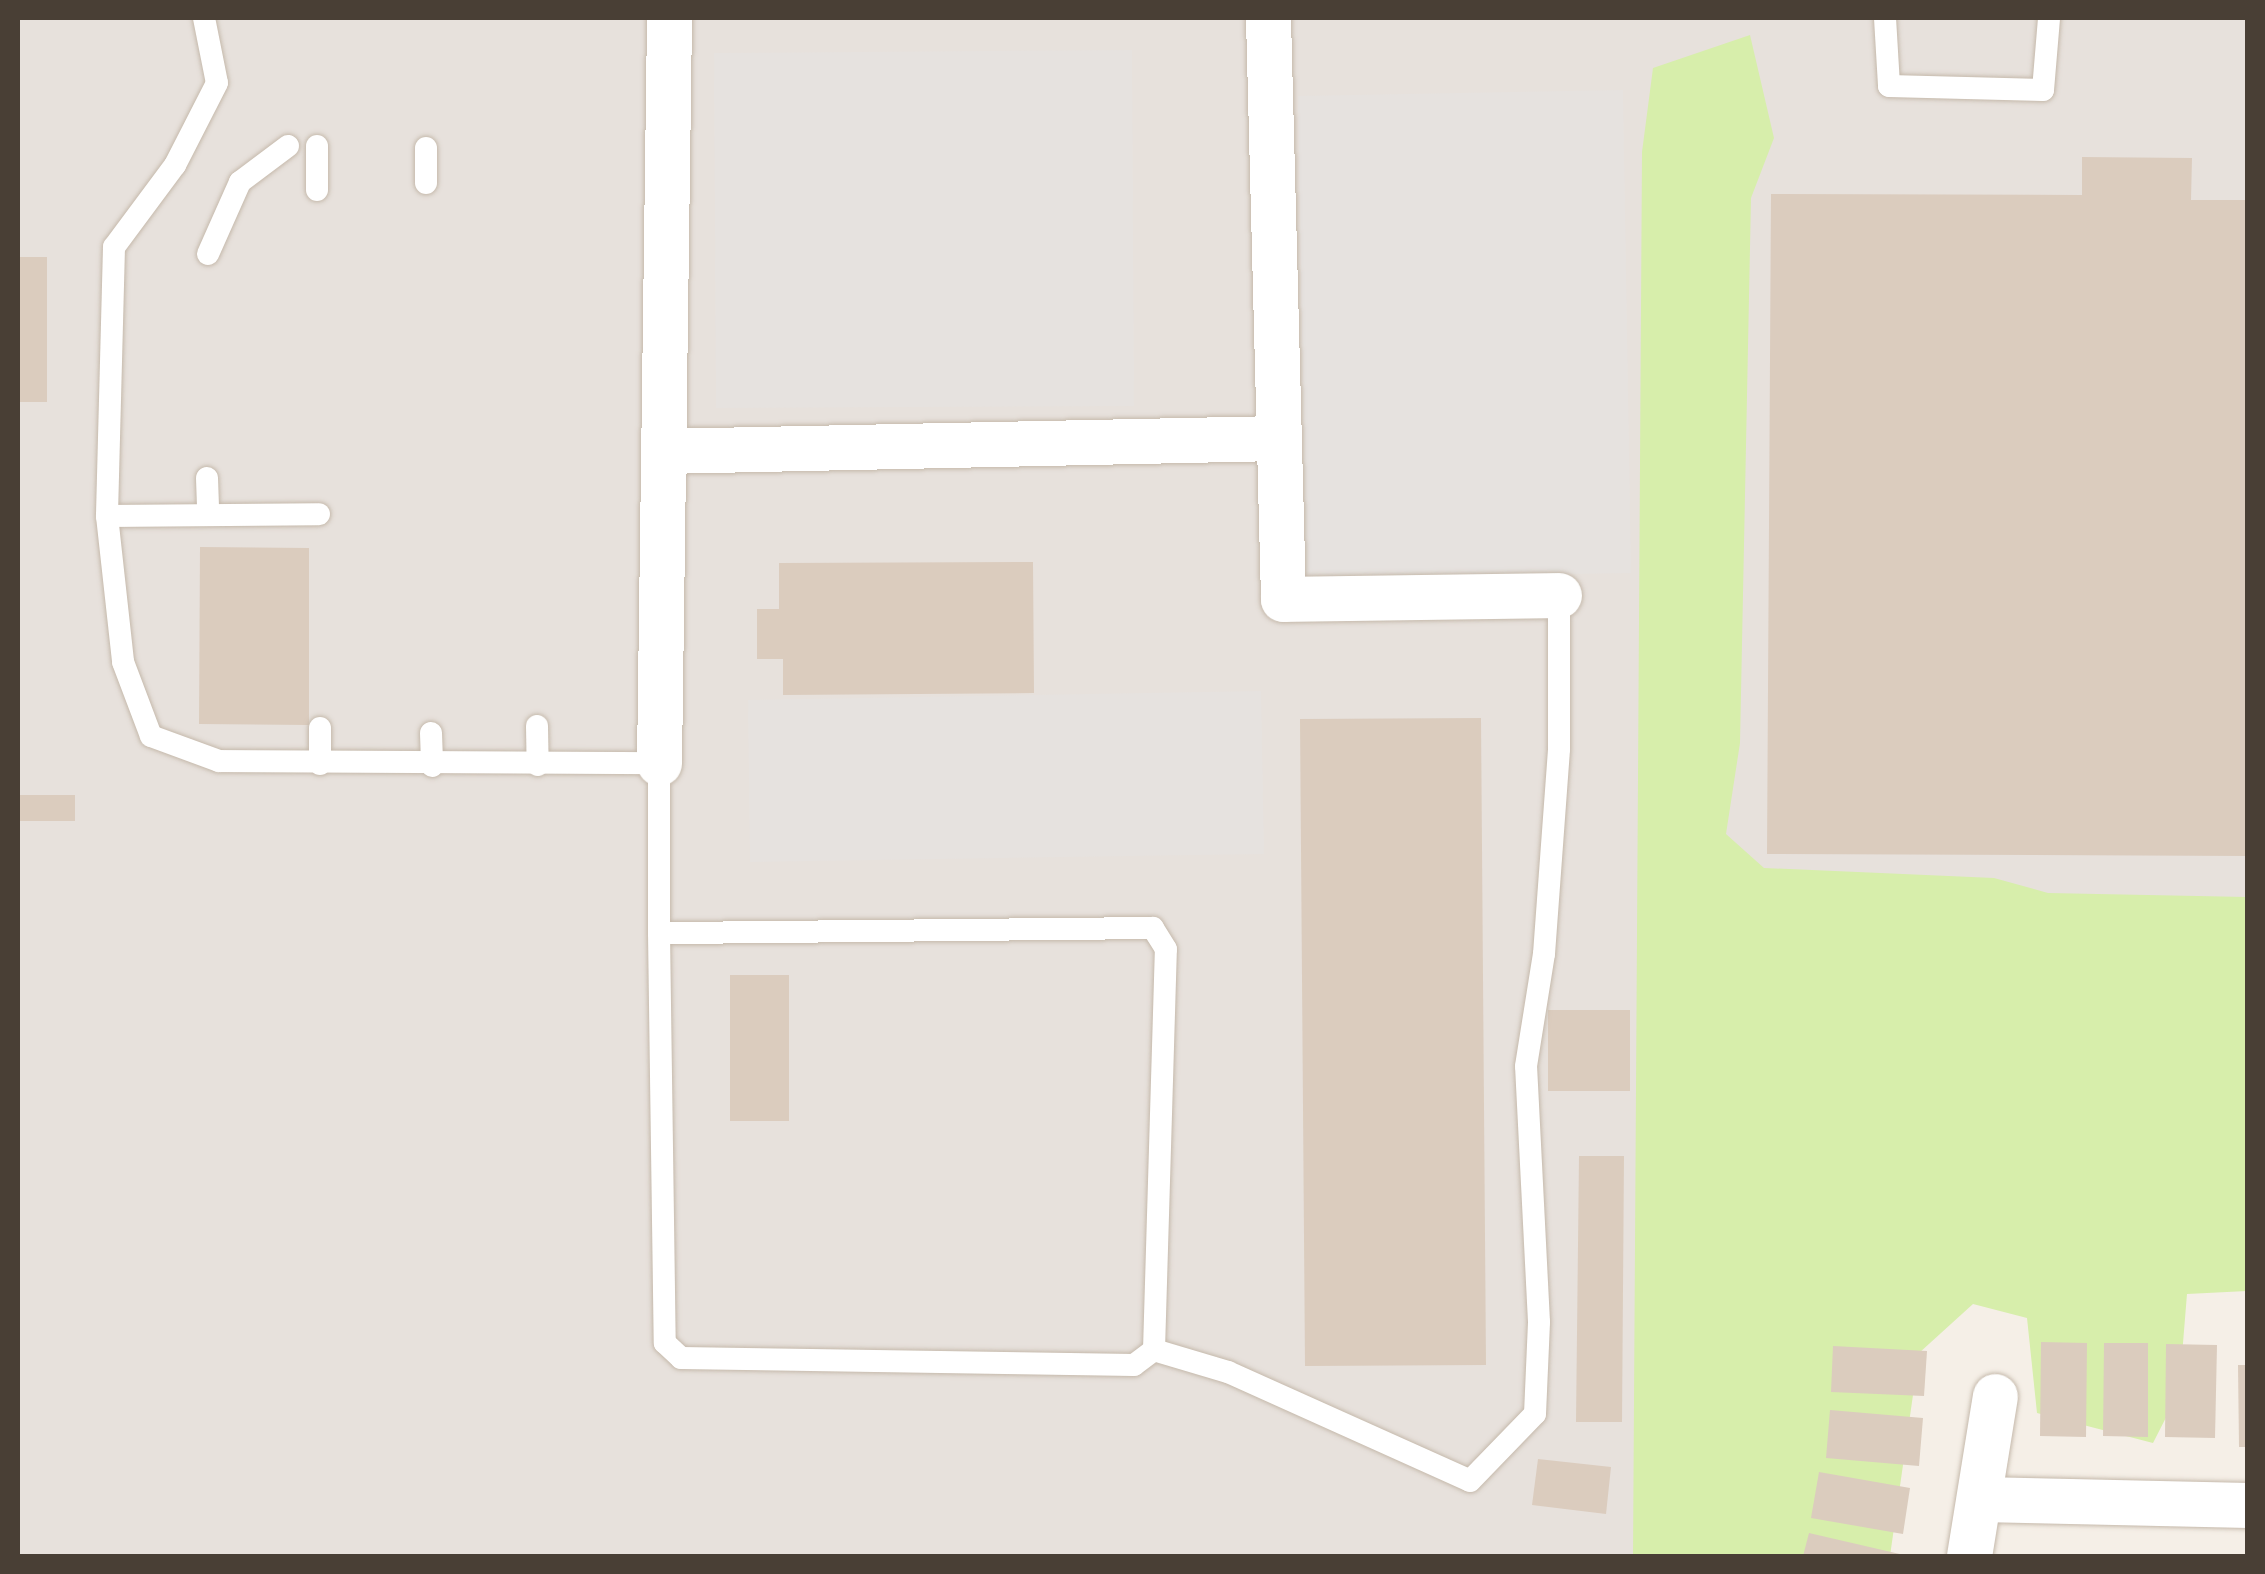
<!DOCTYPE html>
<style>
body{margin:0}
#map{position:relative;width:2265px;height:1574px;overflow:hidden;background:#f5efe7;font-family:"Space Grotesk",sans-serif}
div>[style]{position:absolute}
.industrial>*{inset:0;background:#e7e1dc}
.green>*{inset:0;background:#d7eeab}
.parking>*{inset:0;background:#e6e2df}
.building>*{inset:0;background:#dbccbe}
.roads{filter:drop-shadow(0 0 2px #c5b9ab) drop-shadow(0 0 2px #c5b9ab)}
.lane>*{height:22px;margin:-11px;padding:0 11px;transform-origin:11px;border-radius:11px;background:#fff}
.street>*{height:45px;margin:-22.5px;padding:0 22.5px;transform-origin:22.5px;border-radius:22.5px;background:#fff}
span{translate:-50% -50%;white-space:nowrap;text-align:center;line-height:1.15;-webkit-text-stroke:8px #fff;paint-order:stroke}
.frame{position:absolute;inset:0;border:20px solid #493f35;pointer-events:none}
</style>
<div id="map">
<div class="industrial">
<div style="clip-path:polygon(18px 18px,2247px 18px,2247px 923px,1721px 1556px,18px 1556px)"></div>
</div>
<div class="green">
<div style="clip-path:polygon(1750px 35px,1774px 138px,1751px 198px,1740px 743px,1726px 834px,1764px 868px,1994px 878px,2048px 893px,2247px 897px,2247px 1291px,2187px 1294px,2179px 1392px,2153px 1443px,2037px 1413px,2027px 1318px,1973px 1304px,1919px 1353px,1890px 1556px,1633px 1556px,1642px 152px,1653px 68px)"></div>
</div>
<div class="parking">
<div style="clip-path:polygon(1132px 50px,1134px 406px,716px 408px,714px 53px)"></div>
<div style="clip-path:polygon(1623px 90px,1631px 573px,1306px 578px,1298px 96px)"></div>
<div style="clip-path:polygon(1261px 691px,1264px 854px,750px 862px,748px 700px)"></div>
</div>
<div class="building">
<div style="clip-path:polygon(2082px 157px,2192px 158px,2191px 200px,2248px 200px,2248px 856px,1767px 854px,1771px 194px,2082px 195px)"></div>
<div style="clip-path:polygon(18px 257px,47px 257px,47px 402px,18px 402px)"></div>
<div style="clip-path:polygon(200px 547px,309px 548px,309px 725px,199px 724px)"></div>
<div style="clip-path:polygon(1033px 562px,1034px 693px,783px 695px,783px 659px,757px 659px,757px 609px,779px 609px,779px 563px)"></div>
<div style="clip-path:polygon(1481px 718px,1486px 1365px,1305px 1366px,1300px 719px)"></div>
<div style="clip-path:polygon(18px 795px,75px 795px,75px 821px,18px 821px)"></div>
<div style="clip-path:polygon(730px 975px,789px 975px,789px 1121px,730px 1121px)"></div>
<div style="clip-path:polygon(1548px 1010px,1630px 1010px,1630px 1091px,1548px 1091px)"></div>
<div style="clip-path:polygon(1579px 1156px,1624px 1156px,1622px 1422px,1576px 1422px)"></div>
<div style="clip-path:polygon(2041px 1342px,2087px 1343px,2086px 1437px,2040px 1436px)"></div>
<div style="clip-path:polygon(2104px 1343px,2148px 1343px,2148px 1437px,2103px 1436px)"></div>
<div style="clip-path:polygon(2166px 1344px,2217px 1345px,2215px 1438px,2165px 1437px)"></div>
<div style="clip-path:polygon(1833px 1346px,1927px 1351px,1924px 1396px,1831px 1392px)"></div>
<div style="clip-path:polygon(2238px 1365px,2248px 1365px,2248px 1447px,2239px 1447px)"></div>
<div style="clip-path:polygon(1830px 1410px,1923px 1418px,1919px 1466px,1826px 1458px)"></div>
<div style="clip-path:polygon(1538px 1459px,1611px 1467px,1606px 1514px,1532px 1505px)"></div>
<div style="clip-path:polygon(1819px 1472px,1910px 1488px,1903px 1534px,1811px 1518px)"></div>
<div style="clip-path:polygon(1809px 1533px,1904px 1555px,1904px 1556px,1803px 1556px)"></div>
</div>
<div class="roads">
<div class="lane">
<div style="left:204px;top:18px;width:66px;rotate:78.7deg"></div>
<div style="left:217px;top:83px;width:92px;rotate:117.1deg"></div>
<div style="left:175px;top:165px;width:102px;rotate:126.6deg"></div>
<div style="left:114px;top:247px;width:269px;rotate:91.5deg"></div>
<div style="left:107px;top:516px;width:212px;rotate:-0.5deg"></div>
<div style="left:1885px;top:18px;width:68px;rotate:86.6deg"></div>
<div style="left:1889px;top:86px;width:154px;rotate:1.5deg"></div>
<div style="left:2043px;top:90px;width:72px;rotate:-85.2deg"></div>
<div style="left:317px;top:146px;width:44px;rotate:90deg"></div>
<div style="left:426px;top:148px;width:35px;rotate:90deg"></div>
<div style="left:208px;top:254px;width:79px;rotate:-66deg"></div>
<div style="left:240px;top:182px;width:60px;rotate:-36.9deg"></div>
<div style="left:207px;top:478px;width:37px;rotate:88deg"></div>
<div style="left:107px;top:516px;width:147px;rotate:83.7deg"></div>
<div style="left:123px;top:662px;width:79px;rotate:69.3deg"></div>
<div style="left:151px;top:736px;width:72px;rotate:20.2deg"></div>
<div style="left:219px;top:761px;width:440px;rotate:0.3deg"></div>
<div style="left:659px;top:763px;width:170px;rotate:90deg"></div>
<div style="left:659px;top:933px;width:410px;rotate:89.2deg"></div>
<div style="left:665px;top:1343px;width:22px;rotate:43deg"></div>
<div style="left:681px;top:1358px;width:453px;rotate:0.9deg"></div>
<div style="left:1134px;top:1365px;width:25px;rotate:-37deg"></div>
<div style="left:1154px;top:1350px;width:401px;rotate:-88.3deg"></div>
<div style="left:1166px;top:949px;width:25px;rotate:-122deg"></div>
<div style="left:1153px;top:928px;width:494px;rotate:179.4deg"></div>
<div style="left:537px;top:726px;width:39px;rotate:89deg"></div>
<div style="left:320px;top:728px;width:36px;rotate:90deg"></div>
<div style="left:431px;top:733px;width:33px;rotate:88deg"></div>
<div style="left:1154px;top:1350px;width:77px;rotate:16.6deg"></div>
<div style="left:1228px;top:1372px;width:265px;rotate:24.2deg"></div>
<div style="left:1470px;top:1481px;width:93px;rotate:-45.9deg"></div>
<div style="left:1535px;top:1414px;width:92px;rotate:-87.5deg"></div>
<div style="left:1539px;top:1322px;width:256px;rotate:-92.9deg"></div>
<div style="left:1526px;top:1066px;width:113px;rotate:-80.9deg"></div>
<div style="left:1544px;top:954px;width:206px;rotate:-85.8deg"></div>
<div style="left:1559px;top:749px;width:154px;rotate:-90deg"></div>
</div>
<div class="street">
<div style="left:1268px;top:18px;width:581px;rotate:88.52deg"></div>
<div style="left:1283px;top:599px;width:276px;rotate:-0.8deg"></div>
<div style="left:663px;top:451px;width:615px;rotate:-1.21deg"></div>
<div style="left:659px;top:763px;width:745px;rotate:-89.23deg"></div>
<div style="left:1981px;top:1499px;width:267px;rotate:1.3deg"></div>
<div style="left:1969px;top:1556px;width:162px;rotate:-80.8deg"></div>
</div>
</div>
<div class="frame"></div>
</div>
